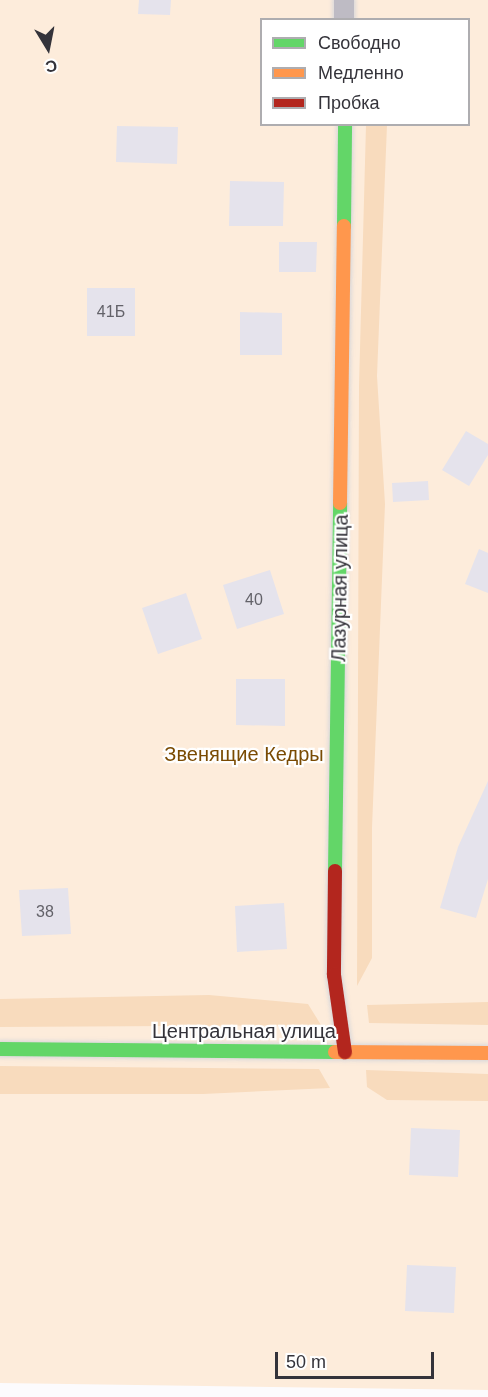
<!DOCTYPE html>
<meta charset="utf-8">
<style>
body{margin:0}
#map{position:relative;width:488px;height:1397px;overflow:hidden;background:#fcfbfd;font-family:Helvetica,sans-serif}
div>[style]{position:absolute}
.green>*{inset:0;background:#fdecdb}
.forest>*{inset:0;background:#f8dbbd}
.building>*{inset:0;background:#e5e3ec}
.roads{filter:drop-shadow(0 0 2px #d8d7da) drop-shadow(0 0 2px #d8d7da)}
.street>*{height:20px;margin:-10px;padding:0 10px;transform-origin:10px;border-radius:10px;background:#bebbc4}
.fast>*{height:14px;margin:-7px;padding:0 7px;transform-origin:7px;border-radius:7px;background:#63d668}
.slow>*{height:14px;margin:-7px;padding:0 7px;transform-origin:7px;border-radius:7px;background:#ff974d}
.jam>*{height:14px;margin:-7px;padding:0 7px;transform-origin:7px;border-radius:7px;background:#b3261e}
span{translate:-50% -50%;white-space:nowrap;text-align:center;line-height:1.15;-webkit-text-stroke:4.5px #fff;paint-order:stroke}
.number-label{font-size:16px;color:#636269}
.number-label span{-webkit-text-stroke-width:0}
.street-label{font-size:20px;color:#34333a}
.park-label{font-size:20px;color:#7a4b03}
.legend{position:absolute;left:260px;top:18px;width:210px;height:108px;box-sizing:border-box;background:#fff;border:2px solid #aeadb0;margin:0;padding:8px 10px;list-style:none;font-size:18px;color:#34333a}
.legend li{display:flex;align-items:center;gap:12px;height:30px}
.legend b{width:30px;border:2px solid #aeadb0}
.north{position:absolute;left:18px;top:18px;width:60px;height:60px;-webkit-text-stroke:4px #fff;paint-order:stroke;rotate:170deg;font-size:16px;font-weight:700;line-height:24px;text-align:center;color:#34333a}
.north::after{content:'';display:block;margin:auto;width:21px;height:27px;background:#34333a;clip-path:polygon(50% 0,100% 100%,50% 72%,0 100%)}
.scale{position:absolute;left:275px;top:1352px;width:159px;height:27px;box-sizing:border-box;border:3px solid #34333a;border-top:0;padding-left:8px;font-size:18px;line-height:21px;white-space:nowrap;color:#34333a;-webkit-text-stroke:4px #fff;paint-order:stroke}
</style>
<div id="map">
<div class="green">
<div style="clip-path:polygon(evenodd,0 0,488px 0,488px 1390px,0 1383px,0 0,262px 20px,468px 20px,468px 124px,262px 124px,262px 20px)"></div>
</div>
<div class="forest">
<div style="clip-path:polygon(387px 125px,377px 376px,385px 504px,372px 828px,372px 958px,357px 986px,359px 386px,366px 125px)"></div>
<div style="clip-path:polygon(209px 995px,308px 1004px,321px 1025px,0 1027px,0 999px)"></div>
<div style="clip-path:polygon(488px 1002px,488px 1025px,369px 1023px,367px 1005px)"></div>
<div style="clip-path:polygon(0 1066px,319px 1069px,330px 1088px,203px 1094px,0 1094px)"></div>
<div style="clip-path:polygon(366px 1070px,488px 1074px,488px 1101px,387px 1100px,367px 1087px)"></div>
</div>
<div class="building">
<div style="clip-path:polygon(139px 0,171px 0,170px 15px,138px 14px)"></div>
<div style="clip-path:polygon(117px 126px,178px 127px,177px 164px,116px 162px)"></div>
<div style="clip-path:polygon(230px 181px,284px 182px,283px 226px,229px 226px)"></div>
<div style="clip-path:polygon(279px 242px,317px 242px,316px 272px,279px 272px)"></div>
<div style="clip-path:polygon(87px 288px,135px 288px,135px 336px,87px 336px)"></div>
<div style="clip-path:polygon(240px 312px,282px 313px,282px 355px,240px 355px)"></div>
<div style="clip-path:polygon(466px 431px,488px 444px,488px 455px,469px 486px,442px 470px)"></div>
<div style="clip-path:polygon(428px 481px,429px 500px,393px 502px,392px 483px)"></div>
<div style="clip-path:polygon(479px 549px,488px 553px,488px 593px,465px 584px)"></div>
<div style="clip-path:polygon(270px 570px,284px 614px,237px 629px,223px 585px)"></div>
<div style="clip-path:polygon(186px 593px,202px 639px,158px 654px,142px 608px)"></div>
<div style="clip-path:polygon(236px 679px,285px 679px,285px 726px,236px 725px)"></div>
<div style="clip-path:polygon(488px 781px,488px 879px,476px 918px,440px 908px,458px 847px)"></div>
<div style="clip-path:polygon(68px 888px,71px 934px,22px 936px,19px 890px)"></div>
<div style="clip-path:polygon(284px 903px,287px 949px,237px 952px,235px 906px)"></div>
<div style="clip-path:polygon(411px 1128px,460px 1130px,458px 1177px,409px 1175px)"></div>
<div style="clip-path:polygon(407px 1265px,456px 1267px,454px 1313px,405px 1311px)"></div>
</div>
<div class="roads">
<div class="street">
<div style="left:344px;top:0;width:20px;rotate:90deg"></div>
</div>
<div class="fast">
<div style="left:344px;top:226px;width:102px;rotate:-89.4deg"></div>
<div style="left:335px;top:871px;width:368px;rotate:-89.2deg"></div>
<div style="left:0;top:1049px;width:335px;rotate:0.5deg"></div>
</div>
<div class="slow">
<div style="left:340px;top:503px;width:277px;rotate:-89.2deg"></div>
<div style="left:335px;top:1052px;width:153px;rotate:0.4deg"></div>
</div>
<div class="jam">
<div style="left:335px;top:871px;width:104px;rotate:90.6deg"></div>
<div style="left:334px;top:975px;width:78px;rotate:81.9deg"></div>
</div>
</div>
<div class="number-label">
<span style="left:111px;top:312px">41Б</span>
<span style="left:254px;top:600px">40</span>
<span style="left:45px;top:912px">38</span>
</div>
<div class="street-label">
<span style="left:340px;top:588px;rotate:-89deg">Лазурная улица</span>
<span style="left:244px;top:1031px">Центральная улица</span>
</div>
<div class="park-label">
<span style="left:244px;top:754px">Звенящие Кедры</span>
</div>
<ul class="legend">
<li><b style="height:8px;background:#63d668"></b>Свободно</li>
<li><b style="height:8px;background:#ff974d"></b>Медленно</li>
<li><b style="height:8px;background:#b3261e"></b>Пробка</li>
</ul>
<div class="north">С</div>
<div class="scale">50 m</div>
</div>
